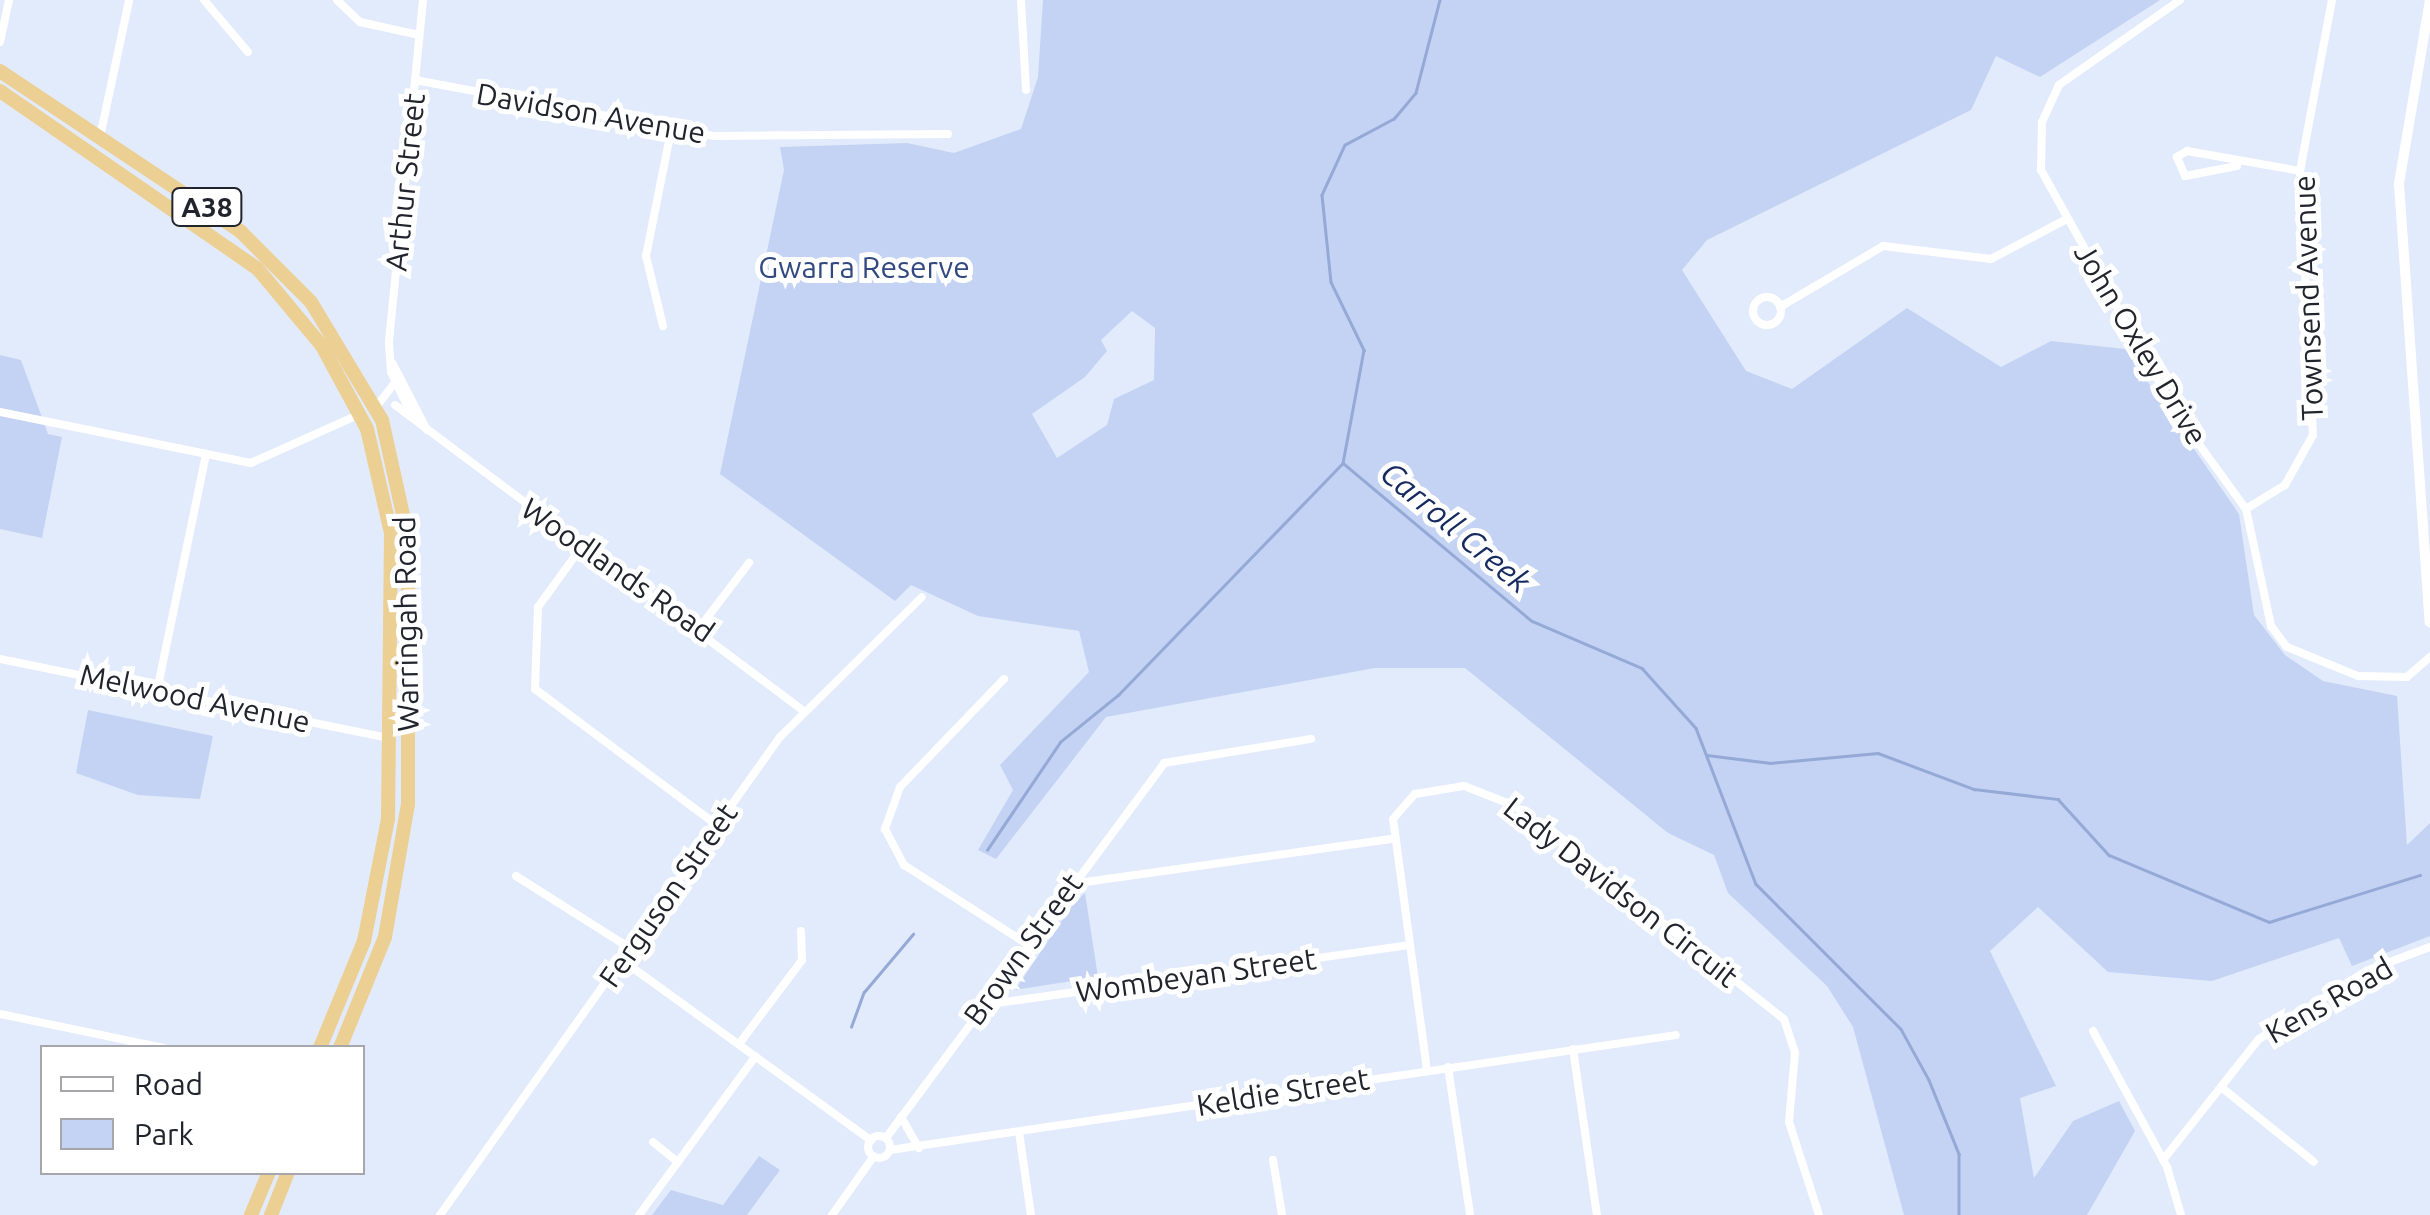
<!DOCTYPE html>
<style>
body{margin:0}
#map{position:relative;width:2430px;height:1215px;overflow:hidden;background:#e2ebfc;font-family:Ubuntu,sans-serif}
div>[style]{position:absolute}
.green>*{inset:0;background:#c4d3f3}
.stream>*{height:2.5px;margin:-1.25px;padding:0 1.25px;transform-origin:1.25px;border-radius:1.25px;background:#95a9d7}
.minor>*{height:8px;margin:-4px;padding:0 4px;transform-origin:4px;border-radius:4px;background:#fff}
.minor>.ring{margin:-4px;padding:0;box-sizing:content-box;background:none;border:8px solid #fff;border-radius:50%}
.tertiary>*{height:10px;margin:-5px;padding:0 5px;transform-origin:5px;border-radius:5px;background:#fff}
.trunk>*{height:14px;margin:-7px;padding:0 7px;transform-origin:7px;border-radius:7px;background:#eccf92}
span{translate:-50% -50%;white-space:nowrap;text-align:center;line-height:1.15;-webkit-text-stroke:10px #fff;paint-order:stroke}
.shield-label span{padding:2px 8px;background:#fff;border:2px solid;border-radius:8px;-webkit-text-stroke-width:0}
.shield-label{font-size:28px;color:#21242c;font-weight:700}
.street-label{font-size:30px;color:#21242c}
.park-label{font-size:30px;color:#314881}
.water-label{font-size:32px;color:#162a60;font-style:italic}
.legend{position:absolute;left:40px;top:1045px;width:325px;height:130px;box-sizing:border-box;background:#fff;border:2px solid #a6a7ab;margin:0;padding:12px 18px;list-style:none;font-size:30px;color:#21242c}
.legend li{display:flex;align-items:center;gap:20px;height:50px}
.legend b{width:50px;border:2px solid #a6a7ab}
</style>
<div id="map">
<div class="green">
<div style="clip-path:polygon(evenodd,1043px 0,2160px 0,2040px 77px,1996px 56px,1971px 110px,1707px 240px,1682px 270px,1746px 371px,1792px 389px,1907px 308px,2001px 367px,2051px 341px,2125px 349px,2239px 514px,2254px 615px,2285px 655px,2323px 681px,2397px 696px,2407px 845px,2430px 823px,2430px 936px,2352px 966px,2339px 938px,2212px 981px,2108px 972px,2038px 907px,1990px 951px,2056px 1086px,2020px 1098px,2034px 1178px,2073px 1121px,2119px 1101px,2135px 1131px,2087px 1215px,1904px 1215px,1853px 1027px,1827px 986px,1728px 893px,1714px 855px,1668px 833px,1465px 668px,1375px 668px,1106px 717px,996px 859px,978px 850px,1013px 790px,1000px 765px,1089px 672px,1079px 631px,978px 616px,911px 585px,895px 601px,720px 474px,784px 170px,780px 147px,907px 143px,954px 153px,1021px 129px,1038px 77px,1043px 0,1132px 311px,1155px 328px,1154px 380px,1114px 399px,1107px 425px,1057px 458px,1032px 414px,1085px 377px,1107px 351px,1101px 340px,1132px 311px)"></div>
<div style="clip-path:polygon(0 355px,21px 360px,48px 434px,62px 437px,42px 538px,0 529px)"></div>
<div style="clip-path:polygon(88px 710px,213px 736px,200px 799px,138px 795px,76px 773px)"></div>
<div style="clip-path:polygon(1085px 893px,1098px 977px,1015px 990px,1071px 907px)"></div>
<div style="clip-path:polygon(759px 1156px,780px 1170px,747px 1215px,652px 1215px,671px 1190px,723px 1205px)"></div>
</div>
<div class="stream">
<div style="left:1440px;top:0;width:96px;rotate:104.5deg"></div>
<div style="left:1416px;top:93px;width:34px;rotate:130deg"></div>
<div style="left:1394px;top:119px;width:55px;rotate:152deg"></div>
<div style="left:1345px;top:145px;width:55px;rotate:114.7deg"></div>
<div style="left:1322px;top:195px;width:87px;rotate:84.1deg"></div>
<div style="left:1331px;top:282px;width:76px;rotate:64.1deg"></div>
<div style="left:1364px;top:350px;width:115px;rotate:100.5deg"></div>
<div style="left:1343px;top:463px;width:246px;rotate:39.9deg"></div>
<div style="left:1532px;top:621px;width:120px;rotate:23.1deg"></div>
<div style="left:1642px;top:668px;width:81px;rotate:48deg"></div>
<div style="left:1696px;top:728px;width:167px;rotate:69deg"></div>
<div style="left:1756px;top:884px;width:205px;rotate:45deg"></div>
<div style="left:1901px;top:1029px;width:58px;rotate:61.2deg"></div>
<div style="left:1929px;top:1080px;width:80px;rotate:67.9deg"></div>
<div style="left:1959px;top:1154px;width:61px;rotate:90deg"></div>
<div style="left:1707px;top:755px;width:64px;rotate:7.2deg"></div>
<div style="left:1770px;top:763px;width:108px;rotate:-5.3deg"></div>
<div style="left:1878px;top:753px;width:103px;rotate:20.6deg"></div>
<div style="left:1974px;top:789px;width:85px;rotate:6.8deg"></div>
<div style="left:2058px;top:799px;width:76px;rotate:47.7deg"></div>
<div style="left:2109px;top:855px;width:173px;rotate:22.7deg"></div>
<div style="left:2269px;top:922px;width:158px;rotate:-17.3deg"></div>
<div style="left:987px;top:850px;width:130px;rotate:-55.9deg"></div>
<div style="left:1060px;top:742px;width:75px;rotate:-39deg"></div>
<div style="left:1118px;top:695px;width:322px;rotate:-45.9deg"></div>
<div style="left:851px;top:1027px;width:37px;rotate:-70deg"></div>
<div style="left:864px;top:992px;width:76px;rotate:-49.8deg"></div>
</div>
<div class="minor">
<div style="left:204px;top:0;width:68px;rotate:49.8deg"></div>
<div style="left:337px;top:0;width:32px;rotate:44deg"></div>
<div style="left:360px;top:22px;width:60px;rotate:12.4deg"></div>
<div style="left:1021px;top:0;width:90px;rotate:86.8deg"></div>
<div style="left:2180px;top:0;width:148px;rotate:144.9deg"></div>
<div style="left:2059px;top:85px;width:41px;rotate:114.7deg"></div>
<div style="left:2042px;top:122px;width:48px;rotate:91.2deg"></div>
<div style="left:2041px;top:170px;width:276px;rotate:60.9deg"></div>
<div style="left:2175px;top:411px;width:121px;rotate:54.1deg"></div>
<div style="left:2246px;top:509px;width:120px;rotate:77.9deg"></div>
<div style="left:2271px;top:626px;width:26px;rotate:53deg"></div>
<div style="left:2287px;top:647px;width:77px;rotate:22.2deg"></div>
<div style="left:2358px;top:676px;width:49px;rotate:1.2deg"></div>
<div style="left:2407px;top:677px;width:30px;rotate:-41deg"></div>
<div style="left:0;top:42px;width:43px;rotate:-77.9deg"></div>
<div style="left:415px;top:80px;width:305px;rotate:10.6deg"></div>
<div style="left:715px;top:136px;width:233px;rotate:-0.5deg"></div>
<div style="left:100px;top:137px;width:140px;rotate:-78deg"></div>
<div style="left:2237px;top:166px;width:53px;rotate:169.1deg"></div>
<div style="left:2185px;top:176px;width:21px;rotate:-113deg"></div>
<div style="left:2177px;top:157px;width:12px;rotate:-31deg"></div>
<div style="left:2187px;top:151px;width:115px;rotate:10deg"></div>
<div class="ring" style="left:1753px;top:297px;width:20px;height:20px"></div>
<div style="left:1780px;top:307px;width:120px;rotate:-30.6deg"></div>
<div style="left:1883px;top:246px;width:109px;rotate:6.9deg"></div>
<div style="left:1991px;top:259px;width:86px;rotate:-27.8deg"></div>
<div style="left:663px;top:326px;width:72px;rotate:-103.7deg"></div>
<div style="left:646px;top:256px;width:127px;rotate:-78.7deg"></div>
<div style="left:393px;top:364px;width:74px;rotate:62.7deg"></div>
<div style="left:395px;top:405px;width:512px;rotate:36.83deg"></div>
<div style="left:376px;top:407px;width:31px;rotate:-52deg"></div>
<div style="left:0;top:412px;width:256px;rotate:11.5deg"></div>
<div style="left:251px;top:463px;width:120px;rotate:-24.2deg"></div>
<div style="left:413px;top:418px;width:51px;rotate:-115.6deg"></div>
<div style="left:391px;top:372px;width:31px;rotate:-94deg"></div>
<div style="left:389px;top:341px;width:343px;rotate:-84.3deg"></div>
<div style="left:2246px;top:509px;width:46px;rotate:-31.6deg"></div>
<div style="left:2285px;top:485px;width:57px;rotate:-60.8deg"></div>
<div style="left:2313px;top:435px;width:264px;rotate:-92.8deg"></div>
<div style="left:2300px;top:171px;width:174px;rotate:-79.4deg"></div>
<div style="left:583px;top:545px;width:77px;rotate:126deg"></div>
<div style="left:538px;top:607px;width:82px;rotate:92.1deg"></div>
<div style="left:535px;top:689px;width:229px;rotate:36.8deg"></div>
<div style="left:700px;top:627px;width:81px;rotate:-52.6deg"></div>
<div style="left:0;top:659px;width:398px;rotate:11.5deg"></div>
<div style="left:1004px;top:679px;width:150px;rotate:133.9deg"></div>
<div style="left:900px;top:787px;width:45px;rotate:109.7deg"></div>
<div style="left:885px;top:829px;width:41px;rotate:62.2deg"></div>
<div style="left:904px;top:865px;width:146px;rotate:32.7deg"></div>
<div style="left:157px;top:691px;width:241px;rotate:-78.3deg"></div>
<div style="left:516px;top:876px;width:125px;rotate:32.3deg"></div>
<div style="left:622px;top:943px;width:27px;rotate:66deg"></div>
<div style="left:633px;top:968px;width:294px;rotate:35.9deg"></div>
<div style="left:1071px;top:884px;width:325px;rotate:-8deg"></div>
<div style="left:983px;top:1005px;width:430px;rotate:-8deg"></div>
<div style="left:0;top:1014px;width:167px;rotate:11.7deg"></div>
<div style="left:2093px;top:1031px;width:155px;rotate:61.4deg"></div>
<div style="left:2167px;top:1167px;width:50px;rotate:73.7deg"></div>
<div style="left:739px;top:1044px;width:105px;rotate:-53.1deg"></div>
<div style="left:802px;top:960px;width:29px;rotate:-92deg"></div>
<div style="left:1573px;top:1049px;width:168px;rotate:81.8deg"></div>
<div style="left:1448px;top:1067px;width:150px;rotate:81.5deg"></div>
<div style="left:1427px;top:1070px;width:253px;rotate:-97.7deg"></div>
<div style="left:1393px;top:819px;width:33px;rotate:-49deg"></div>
<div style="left:1415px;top:794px;width:50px;rotate:-9.3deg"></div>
<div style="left:1464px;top:786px;width:55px;rotate:21.4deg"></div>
<div style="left:1515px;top:806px;width:343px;rotate:38.4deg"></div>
<div style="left:1784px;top:1019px;width:36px;rotate:72deg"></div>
<div style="left:1795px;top:1053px;width:69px;rotate:95deg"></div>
<div style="left:1789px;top:1122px;width:98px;rotate:72.1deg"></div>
<div style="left:2221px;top:1087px;width:119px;rotate:38.9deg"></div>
<div style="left:901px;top:1117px;width:36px;rotate:60deg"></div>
<div style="left:1019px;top:1132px;width:84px;rotate:81.8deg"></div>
<div class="ring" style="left:868px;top:1136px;width:14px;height:14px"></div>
<div style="left:886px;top:1138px;width:467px;rotate:-53.4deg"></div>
<div style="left:1164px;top:763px;width:149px;rotate:-9.3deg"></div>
<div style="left:653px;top:1142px;width:32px;rotate:39deg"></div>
<div style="left:890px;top:1150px;width:794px;rotate:-8.32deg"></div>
<div style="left:1273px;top:1160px;width:56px;rotate:80.7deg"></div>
<div style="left:2163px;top:1160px;width:154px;rotate:-51.6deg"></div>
<div style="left:2259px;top:1039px;width:127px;rotate:-32.4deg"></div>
<div style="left:2366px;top:971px;width:68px;rotate:-20.6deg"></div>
<div style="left:440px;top:1215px;width:587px;rotate:-54.58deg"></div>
<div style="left:780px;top:737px;width:199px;rotate:-44.6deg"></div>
<div style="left:639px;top:1215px;width:197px;rotate:-53.7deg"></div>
<div style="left:832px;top:1215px;width:72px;rotate:-54.6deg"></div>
</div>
<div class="tertiary">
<div style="left:2430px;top:0;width:187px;rotate:99.6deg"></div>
<div style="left:2399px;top:184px;width:439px;rotate:86deg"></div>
</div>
<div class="trunk">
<div style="left:0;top:71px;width:290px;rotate:33.7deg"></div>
<div style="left:241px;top:232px;width:99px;rotate:45deg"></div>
<div style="left:311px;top:302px;width:138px;rotate:59deg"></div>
<div style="left:382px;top:420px;width:120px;rotate:77.5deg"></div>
<div style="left:408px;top:537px;width:267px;rotate:90deg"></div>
<div style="left:408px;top:804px;width:135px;rotate:99.8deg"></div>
<div style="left:385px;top:937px;width:120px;rotate:112.1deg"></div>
<div style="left:0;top:91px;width:312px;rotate:34.6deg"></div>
<div style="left:257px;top:268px;width:102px;rotate:50.2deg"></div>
<div style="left:322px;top:346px;width:94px;rotate:61.5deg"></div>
<div style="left:367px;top:429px;width:107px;rotate:77deg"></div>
<div style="left:391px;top:533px;width:286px;rotate:90.6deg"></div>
<div style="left:388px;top:819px;width:124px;rotate:101.1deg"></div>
<div style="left:364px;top:941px;width:116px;rotate:112.4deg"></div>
<div style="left:251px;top:1215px;width:47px;rotate:-67.3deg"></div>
<div style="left:271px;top:1215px;width:46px;rotate:-68.4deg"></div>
</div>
<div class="shield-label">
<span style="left:207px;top:207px">A38</span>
</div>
<div class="street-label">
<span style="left:591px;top:113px;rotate:10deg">Davidson Avenue</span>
<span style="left:405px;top:182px;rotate:-84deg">Arthur Street</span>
<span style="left:2308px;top:298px;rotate:-92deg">Townsend Avenue</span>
<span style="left:2141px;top:344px;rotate:59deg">John Oxley Drive</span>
<span style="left:618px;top:570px;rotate:35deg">Woodlands Road</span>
<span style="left:406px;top:624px;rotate:-91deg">Warringah Road</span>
<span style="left:195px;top:698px;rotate:12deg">Melwood Avenue</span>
<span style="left:1621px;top:892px;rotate:38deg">Lady Davidson Circuit</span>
<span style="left:668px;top:895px;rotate:-55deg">Ferguson Street</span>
<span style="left:1023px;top:949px;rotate:-54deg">Brown Street</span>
<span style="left:1196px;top:975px;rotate:-8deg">Wombeyan Street</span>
<span style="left:2329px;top:1000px;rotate:-30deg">Kens Road</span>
<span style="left:1283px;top:1092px;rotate:-9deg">Keldie Street</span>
</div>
<div class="park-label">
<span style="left:864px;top:267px">Gwarra Reserve</span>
</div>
<div class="water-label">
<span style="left:1456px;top:527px;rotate:40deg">Carroll Creek</span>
</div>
<ul class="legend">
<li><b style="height:12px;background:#fff"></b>Road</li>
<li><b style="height:28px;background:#c4d3f3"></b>Park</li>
</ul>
</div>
